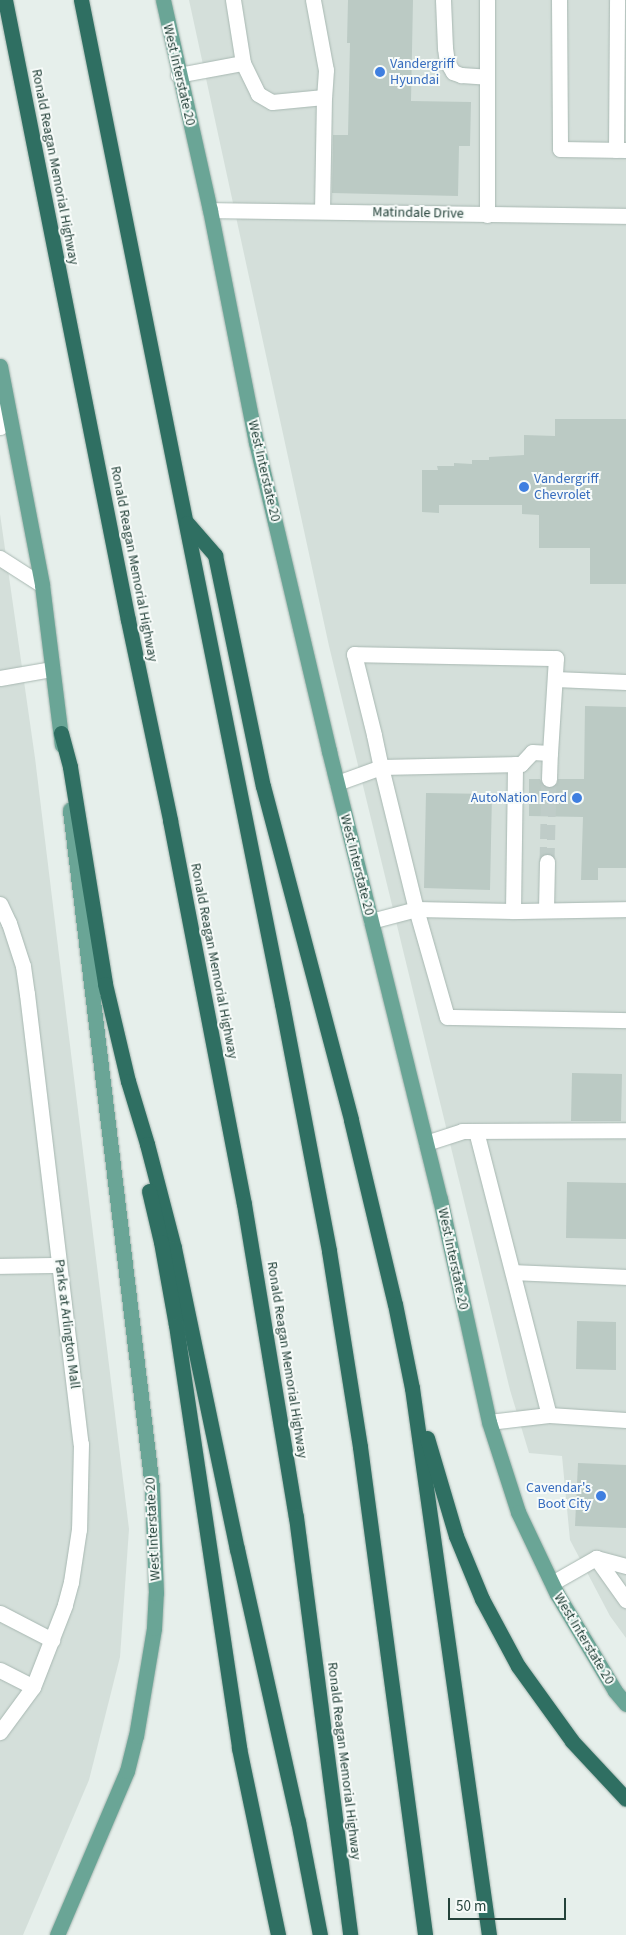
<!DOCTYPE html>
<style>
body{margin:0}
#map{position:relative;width:626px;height:1935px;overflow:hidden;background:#e6efeb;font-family:"Source Sans 3",sans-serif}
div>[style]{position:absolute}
.built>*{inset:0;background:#d4dfda}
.building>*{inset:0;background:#bbcac4}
.minor-tunnel>*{height:15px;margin-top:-7.5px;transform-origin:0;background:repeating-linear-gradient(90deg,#bfccc8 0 15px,transparent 0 23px)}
.roads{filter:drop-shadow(0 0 1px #a8b8b2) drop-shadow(0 0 1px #a8b8b2)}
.minor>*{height:15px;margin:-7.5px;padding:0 7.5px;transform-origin:7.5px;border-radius:7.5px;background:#fff}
.major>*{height:15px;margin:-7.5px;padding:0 7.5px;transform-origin:7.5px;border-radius:7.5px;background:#6aa596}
.highway>*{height:15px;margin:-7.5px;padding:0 7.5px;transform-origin:7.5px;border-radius:7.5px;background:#2f6f62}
.dots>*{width:14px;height:14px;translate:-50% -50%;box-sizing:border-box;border:2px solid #f7fbf9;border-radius:50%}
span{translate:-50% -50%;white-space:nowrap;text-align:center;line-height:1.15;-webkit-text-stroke:4px #f7fbf9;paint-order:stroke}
.shop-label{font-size:14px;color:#366cbe}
.left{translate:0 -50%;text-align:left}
.right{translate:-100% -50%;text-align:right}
.street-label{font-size:14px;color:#24423a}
.scale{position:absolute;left:448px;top:1898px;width:118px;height:22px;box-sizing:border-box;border:2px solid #24423a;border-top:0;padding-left:6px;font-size:15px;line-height:18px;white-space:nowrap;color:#24423a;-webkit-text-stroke:4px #f7fbf9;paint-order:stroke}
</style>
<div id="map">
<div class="built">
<div style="clip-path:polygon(189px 0,626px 0,626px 1638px,610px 1616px,570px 1540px,562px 1456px,529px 1453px,510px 1390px,329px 646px)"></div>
<div style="clip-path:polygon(0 514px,35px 758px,129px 1529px,120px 1657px,89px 1780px,23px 1935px,0 1935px)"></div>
</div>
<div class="building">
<div style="clip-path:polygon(348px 0,413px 0,411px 101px,471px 102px,470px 146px,459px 146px,458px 196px,332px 193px,333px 135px,348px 135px,350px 43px,347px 43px)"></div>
<div style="clip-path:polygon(555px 419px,626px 419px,626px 584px,590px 584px,590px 548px,539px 548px,539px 515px,522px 514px,522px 505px,439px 505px,439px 513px,422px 512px,422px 470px,438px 470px,437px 466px,454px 466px,454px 463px,472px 464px,472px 460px,489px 460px,489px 457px,524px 455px,524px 435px,555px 436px)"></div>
<div style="clip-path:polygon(585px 706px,626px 707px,626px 868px,598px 868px,598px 880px,581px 880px,583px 817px,529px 816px,529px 779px,540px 779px,544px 787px,549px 788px,557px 784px,558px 779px,584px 779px)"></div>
<div style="clip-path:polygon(426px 793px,492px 794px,490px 890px,424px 888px)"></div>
<div style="clip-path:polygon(572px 1073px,622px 1074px,621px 1121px,571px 1121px)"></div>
<div style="clip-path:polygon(567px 1182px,626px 1183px,626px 1239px,566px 1238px)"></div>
<div style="clip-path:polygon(577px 1321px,616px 1322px,616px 1370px,576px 1369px)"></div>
<div style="clip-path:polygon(578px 1463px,626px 1465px,626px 1528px,575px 1526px)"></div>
</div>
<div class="minor-tunnel">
<div style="left:547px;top:862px;width:83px;rotate:-88.6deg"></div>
</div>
<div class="roads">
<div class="minor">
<div style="left:313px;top:0;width:71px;rotate:79.5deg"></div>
<div style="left:326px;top:70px;width:27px;rotate:94deg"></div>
<div style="left:443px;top:0;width:48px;rotate:87.6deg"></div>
<div style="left:445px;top:48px;width:14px;rotate:82deg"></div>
<div style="left:447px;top:62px;width:12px;rotate:59deg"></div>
<div style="left:453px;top:72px;width:9px;rotate:21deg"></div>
<div style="left:461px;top:75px;width:26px;rotate:4deg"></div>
<div style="left:487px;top:0;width:215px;rotate:90deg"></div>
<div style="left:559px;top:0;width:149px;rotate:89.6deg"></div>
<div style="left:560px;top:149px;width:66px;rotate:0.9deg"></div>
<div style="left:243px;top:63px;width:34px;rotate:64deg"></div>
<div style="left:258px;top:94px;width:16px;rotate:30deg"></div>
<div style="left:272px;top:102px;width:52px;rotate:-5.5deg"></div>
<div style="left:324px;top:97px;width:114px;rotate:91deg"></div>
<div style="left:178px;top:75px;width:66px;rotate:-10.5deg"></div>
<div style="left:243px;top:63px;width:64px;rotate:-99deg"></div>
<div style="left:616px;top:150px;width:150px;rotate:-89.6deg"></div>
<div style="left:210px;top:210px;width:416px;rotate:0.8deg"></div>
<div style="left:0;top:427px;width:31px;rotate:-83deg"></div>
<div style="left:0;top:558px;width:50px;rotate:32.7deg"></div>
<div style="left:0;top:678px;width:53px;rotate:-9.8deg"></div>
<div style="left:555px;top:679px;width:71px;rotate:2.4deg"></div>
<div style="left:549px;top:779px;width:26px;rotate:-88deg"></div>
<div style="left:337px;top:783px;width:47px;rotate:-20deg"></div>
<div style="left:381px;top:767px;width:140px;rotate:-1.2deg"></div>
<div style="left:521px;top:764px;width:16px;rotate:-47deg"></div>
<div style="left:532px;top:752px;width:18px;rotate:3deg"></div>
<div style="left:550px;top:753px;width:95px;rotate:-86.4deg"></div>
<div style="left:556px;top:658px;width:202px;rotate:-178.9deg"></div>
<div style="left:354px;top:654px;width:83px;rotate:76.1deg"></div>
<div style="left:374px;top:735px;width:33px;rotate:78deg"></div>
<div style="left:381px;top:767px;width:146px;rotate:76.2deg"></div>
<div style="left:416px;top:909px;width:112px;rotate:74deg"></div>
<div style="left:447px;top:1017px;width:179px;rotate:1deg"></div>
<div style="left:0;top:904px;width:21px;rotate:65deg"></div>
<div style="left:9px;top:923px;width:45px;rotate:72deg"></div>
<div style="left:23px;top:966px;width:28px;rotate:82deg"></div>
<div style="left:27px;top:994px;width:453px;rotate:83.2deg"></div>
<div style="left:81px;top:1444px;width:85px;rotate:91.3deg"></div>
<div style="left:79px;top:1529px;width:54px;rotate:98.6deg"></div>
<div style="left:71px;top:1582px;width:24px;rotate:105deg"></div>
<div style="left:65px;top:1605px;width:88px;rotate:111.3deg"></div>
<div style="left:33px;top:1687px;width:56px;rotate:126.3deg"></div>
<div style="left:546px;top:910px;width:48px;rotate:-88.8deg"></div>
<div style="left:513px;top:911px;width:147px;rotate:-89.2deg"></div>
<div style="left:371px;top:921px;width:47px;rotate:-14.9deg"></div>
<div style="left:416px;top:909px;width:97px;rotate:1.2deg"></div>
<div style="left:513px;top:911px;width:113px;rotate:-1deg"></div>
<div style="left:476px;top:1131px;width:293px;rotate:75.6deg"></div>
<div style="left:426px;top:1143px;width:38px;rotate:-18deg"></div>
<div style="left:462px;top:1131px;width:164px;rotate:-0.3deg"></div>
<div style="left:0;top:1266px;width:59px;rotate:-1deg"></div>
<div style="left:513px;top:1272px;width:113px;rotate:2.5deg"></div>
<div style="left:489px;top:1422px;width:60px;rotate:-6.7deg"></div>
<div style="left:549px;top:1415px;width:77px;rotate:3.7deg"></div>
<div style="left:596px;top:1558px;width:52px;rotate:54.5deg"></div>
<div style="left:552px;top:1583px;width:51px;rotate:-29.6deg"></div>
<div style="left:596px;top:1558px;width:31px;rotate:15deg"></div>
<div style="left:0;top:1613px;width:59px;rotate:27.4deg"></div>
<div style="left:0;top:1670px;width:37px;rotate:27deg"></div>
</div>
<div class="major">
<div style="left:163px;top:0;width:215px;rotate:77.4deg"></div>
<div style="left:210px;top:210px;width:237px;rotate:78.8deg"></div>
<div style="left:256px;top:442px;width:318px;rotate:76.7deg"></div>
<div style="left:329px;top:751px;width:462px;rotate:76.1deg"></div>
<div style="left:440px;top:1199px;width:228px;rotate:77.6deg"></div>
<div style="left:489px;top:1422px;width:95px;rotate:72.1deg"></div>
<div style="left:518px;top:1512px;width:91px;rotate:64.6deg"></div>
<div style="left:557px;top:1594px;width:113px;rotate:59.1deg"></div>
<div style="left:615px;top:1691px;width:17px;rotate:50deg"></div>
<div style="left:0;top:366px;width:223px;rotate:79.1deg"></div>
<div style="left:42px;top:585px;width:161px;rotate:82.9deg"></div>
<div style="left:57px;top:1935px;width:178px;rotate:-66.9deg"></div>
<div style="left:127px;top:1771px;width:36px;rotate:-76deg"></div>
<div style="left:136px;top:1736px;width:109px;rotate:-80.5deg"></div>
<div style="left:154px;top:1628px;width:35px;rotate:-87deg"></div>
<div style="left:156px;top:1593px;width:106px;rotate:-92.2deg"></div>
<div style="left:152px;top:1487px;width:682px;rotate:-96.91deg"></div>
</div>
<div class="highway">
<div style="left:5px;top:0;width:632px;rotate:78.78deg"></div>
<div style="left:128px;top:620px;width:204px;rotate:78.1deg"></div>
<div style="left:170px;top:820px;width:391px;rotate:79.1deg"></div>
<div style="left:244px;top:1204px;width:317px;rotate:80.6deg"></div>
<div style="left:296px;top:1517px;width:421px;rotate:82.6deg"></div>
<div style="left:81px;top:0;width:1024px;rotate:78.68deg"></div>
<div style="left:282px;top:1004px;width:251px;rotate:79.2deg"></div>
<div style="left:329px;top:1251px;width:198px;rotate:81deg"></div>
<div style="left:360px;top:1447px;width:492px;rotate:82.4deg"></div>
<div style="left:187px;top:523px;width:43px;rotate:48.8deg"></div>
<div style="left:215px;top:555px;width:236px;rotate:78.3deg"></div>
<div style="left:263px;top:786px;width:345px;rotate:75.2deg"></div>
<div style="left:351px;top:1120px;width:189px;rotate:76.6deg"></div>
<div style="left:395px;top:1304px;width:86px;rotate:78.6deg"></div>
<div style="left:412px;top:1388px;width:552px;rotate:81.99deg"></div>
<div style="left:61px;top:733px;width:35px;rotate:75deg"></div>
<div style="left:70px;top:767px;width:220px;rotate:80.8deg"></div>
<div style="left:105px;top:984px;width:100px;rotate:76.7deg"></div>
<div style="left:128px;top:1081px;width:66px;rotate:73.2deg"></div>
<div style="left:147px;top:1144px;width:107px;rotate:75.4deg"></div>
<div style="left:174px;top:1248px;width:308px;rotate:78.2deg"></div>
<div style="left:237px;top:1549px;width:279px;rotate:77.4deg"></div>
<div style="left:298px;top:1821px;width:116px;rotate:79.1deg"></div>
<div style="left:149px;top:1191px;width:52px;rotate:76.8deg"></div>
<div style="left:161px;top:1242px;width:84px;rotate:79.8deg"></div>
<div style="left:176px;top:1325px;width:428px;rotate:81.5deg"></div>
<div style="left:239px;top:1748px;width:191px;rotate:78.2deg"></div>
<div style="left:427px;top:1438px;width:102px;rotate:73.5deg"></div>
<div style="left:456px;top:1536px;width:68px;rotate:67.6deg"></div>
<div style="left:482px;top:1599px;width:76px;rotate:61.8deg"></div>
<div style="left:518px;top:1666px;width:92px;rotate:54.2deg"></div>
<div style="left:572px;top:1741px;width:79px;rotate:47deg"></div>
</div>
</div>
<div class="dots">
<div style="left:380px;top:72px;background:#3f7fe0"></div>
<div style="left:524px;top:487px;background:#3f7fe0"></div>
<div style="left:577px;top:798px;background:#3f7fe0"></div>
<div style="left:601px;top:1496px;background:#3f7fe0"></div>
</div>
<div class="shop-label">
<span class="left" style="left:390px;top:72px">Vandergriff<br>Hyundai</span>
<span class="left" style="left:534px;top:487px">Vandergriff<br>Chevrolet</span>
<span class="right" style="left:567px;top:798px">AutoNation Ford</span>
<span class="right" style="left:591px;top:1496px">Cavendar's<br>Boot City</span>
</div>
<div class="street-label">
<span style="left:179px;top:75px;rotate:77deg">West Interstate 20</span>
<span style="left:55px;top:167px;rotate:79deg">Ronald Reagan Memorial Highway</span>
<span style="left:418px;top:213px;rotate:1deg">Matindale Drive</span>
<span style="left:264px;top:471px;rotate:77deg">West Interstate 20</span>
<span style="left:134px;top:564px;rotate:79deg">Ronald Reagan Memorial Highway</span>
<span style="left:357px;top:865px;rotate:76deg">West Interstate 20</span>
<span style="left:214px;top:961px;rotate:79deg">Ronald Reagan Memorial Highway</span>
<span style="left:453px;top:1259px;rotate:78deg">West Interstate 20</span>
<span style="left:67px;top:1324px;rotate:83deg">Parks at Arlington Mall</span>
<span style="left:287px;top:1360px;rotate:81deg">Ronald Reagan Memorial Highway</span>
<span style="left:153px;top:1529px;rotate:-93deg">West Interstate 20</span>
<span style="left:584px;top:1639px;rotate:59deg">West Interstate 20</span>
<span style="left:344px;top:1761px;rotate:83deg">Ronald Reagan Memorial Highway</span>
</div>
<div class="scale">50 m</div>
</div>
